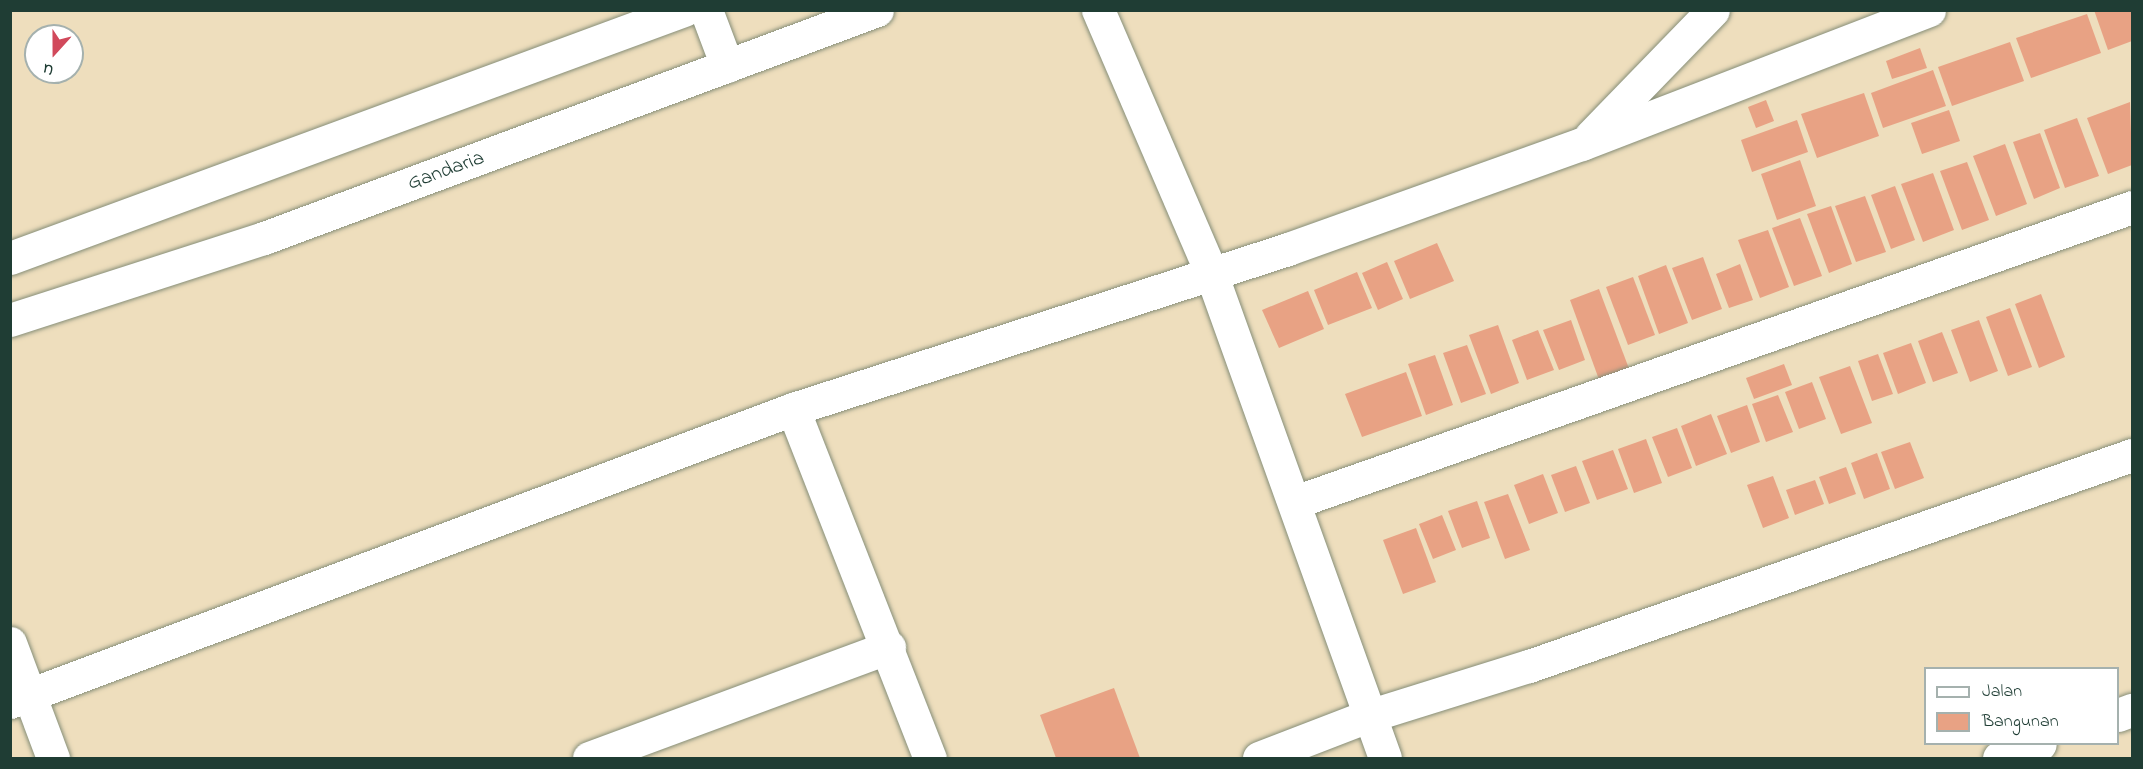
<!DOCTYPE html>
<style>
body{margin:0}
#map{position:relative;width:2143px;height:769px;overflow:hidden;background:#eedebd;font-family:"Indie Flower",sans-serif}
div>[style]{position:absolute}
.building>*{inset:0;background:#e8a284}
.roads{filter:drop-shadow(0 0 2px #868e78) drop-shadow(0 0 2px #868e78)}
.minor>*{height:33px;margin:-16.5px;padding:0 16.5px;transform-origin:16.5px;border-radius:16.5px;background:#fff}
span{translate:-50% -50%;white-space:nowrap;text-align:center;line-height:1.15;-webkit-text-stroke:4.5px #fff;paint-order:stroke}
.street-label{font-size:21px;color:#1f3d34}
.frame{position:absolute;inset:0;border:12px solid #1f3d34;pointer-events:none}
.legend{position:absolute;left:1924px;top:667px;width:195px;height:78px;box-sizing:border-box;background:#fff;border:2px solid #a5b1ae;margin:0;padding:8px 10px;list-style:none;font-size:18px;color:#1f3d34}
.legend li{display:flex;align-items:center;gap:12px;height:30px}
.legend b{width:30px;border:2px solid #a5b1ae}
.north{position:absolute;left:24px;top:24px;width:60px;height:60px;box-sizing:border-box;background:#fff;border:2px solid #a5b1ae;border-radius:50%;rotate:201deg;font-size:16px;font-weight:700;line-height:24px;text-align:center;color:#1f3d34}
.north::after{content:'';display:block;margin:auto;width:21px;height:27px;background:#d1495b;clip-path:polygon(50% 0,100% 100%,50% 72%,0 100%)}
</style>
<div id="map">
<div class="building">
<div style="clip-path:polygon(2094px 10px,2132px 10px,2132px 41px,2108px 50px)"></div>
<div style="clip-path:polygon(2087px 14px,2101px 53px,2031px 78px,2016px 38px)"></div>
<div style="clip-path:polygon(2010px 42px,2024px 81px,1952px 106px,1938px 67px)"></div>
<div style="clip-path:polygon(1920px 48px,1927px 68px,1892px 79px,1886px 61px)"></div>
<div style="clip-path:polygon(1933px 70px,1946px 106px,1883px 128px,1871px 93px)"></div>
<div style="clip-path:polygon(1864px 93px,1879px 136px,1817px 158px,1801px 114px)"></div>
<div style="clip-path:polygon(1766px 100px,1774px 121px,1756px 128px,1748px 107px)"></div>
<div style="clip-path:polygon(2130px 102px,2132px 165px,2108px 174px,2087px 118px)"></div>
<div style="clip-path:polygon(1949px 110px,1960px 141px,1922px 154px,1911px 123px)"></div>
<div style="clip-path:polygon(2077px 118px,2099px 176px,2065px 188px,2044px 130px)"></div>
<div style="clip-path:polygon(1797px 120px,1808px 152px,1752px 172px,1741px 140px)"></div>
<div style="clip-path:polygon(2040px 133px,2060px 188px,2034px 199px,2013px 142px)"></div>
<div style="clip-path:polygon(2005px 144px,2027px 204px,1996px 216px,1973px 156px)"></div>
<div style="clip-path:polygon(1800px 160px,1816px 206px,1777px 220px,1761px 174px)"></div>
<div style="clip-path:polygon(1967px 162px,1989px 220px,1962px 230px,1940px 171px)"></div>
<div style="clip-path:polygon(1933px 173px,1954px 230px,1923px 242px,1901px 184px)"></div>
<div style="clip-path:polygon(1895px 186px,1915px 240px,1891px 249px,1871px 195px)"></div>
<div style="clip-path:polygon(1865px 196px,1886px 252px,1856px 262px,1835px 206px)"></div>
<div style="clip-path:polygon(1831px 206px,1852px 264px,1829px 273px,1807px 214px)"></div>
<div style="clip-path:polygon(1800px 218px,1822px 276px,1794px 286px,1772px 228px)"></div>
<div style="clip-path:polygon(1768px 230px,1789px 287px,1760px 298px,1738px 240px)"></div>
<div style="clip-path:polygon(1437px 243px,1454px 281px,1410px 299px,1394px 261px)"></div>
<div style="clip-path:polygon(1703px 257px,1722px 309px,1692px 320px,1672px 268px)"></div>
<div style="clip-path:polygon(1387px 262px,1403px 299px,1378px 310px,1362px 273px)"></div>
<div style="clip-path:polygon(1740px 264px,1753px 300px,1729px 308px,1716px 274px)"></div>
<div style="clip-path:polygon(1666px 265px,1688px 323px,1659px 334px,1638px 276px)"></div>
<div style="clip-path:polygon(1357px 272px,1372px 308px,1328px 325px,1314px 290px)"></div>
<div style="clip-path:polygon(1633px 277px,1655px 335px,1628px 345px,1606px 287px)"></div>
<div style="clip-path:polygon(1599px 289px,1631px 374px,1601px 385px,1570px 300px)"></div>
<div style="clip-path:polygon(1308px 291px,1324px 329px,1279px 348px,1262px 310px)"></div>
<div style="clip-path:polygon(2041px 294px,2065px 357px,2039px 368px,2015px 304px)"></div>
<div style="clip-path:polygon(2010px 308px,2032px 367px,2008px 376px,1986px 317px)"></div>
<div style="clip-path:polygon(1571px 320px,1585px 360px,1559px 370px,1543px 330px)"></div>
<div style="clip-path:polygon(1979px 320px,1998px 371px,1970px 382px,1951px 330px)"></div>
<div style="clip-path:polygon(1498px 325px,1519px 383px,1491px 394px,1469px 335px)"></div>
<div style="clip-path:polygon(1538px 330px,1554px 370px,1527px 380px,1512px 340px)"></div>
<div style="clip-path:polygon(1942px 332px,1958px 373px,1933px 382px,1918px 341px)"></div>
<div style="clip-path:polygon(1911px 343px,1926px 383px,1898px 394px,1883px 353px)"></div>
<div style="clip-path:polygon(1467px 345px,1486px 394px,1461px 403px,1443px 353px)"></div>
<div style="clip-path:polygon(1878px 354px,1893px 394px,1872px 401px,1858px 361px)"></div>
<div style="clip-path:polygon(1435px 355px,1453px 405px,1426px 415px,1408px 364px)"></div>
<div style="clip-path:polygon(1784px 364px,1792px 385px,1754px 399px,1746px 378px)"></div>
<div style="clip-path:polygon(1850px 366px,1872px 423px,1841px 434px,1819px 377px)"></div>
<div style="clip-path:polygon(1406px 372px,1422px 416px,1362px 437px,1345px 394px)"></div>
<div style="clip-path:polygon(1812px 382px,1826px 419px,1799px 429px,1785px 392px)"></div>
<div style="clip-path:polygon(1778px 395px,1793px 432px,1766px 442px,1752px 404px)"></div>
<div style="clip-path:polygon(1747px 405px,1760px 442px,1731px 453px,1717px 416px)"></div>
<div style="clip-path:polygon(1711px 414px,1727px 454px,1696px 466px,1681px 426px)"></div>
<div style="clip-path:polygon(1677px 428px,1692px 468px,1668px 477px,1652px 437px)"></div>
<div style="clip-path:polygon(1646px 439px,1662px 483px,1634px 493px,1618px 449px)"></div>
<div style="clip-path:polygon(1910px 442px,1924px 478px,1895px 489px,1881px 452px)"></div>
<div style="clip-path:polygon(1613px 450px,1628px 489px,1597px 500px,1582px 461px)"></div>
<div style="clip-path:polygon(1877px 453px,1890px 489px,1864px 499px,1851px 463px)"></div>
<div style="clip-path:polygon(1576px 466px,1590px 503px,1565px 512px,1551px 475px)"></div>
<div style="clip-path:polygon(1846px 467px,1856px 494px,1829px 504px,1819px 477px)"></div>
<div style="clip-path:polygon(1543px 474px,1558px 513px,1529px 524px,1514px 485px)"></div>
<div style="clip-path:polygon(1773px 476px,1789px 518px,1763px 528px,1747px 485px)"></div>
<div style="clip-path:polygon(1815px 480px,1824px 504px,1795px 515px,1786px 490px)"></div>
<div style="clip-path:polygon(1508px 494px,1530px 550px,1505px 559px,1484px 502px)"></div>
<div style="clip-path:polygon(1477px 501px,1490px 538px,1462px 548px,1448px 511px)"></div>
<div style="clip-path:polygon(1442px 515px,1456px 550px,1433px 559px,1419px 524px)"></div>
<div style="clip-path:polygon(1416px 528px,1436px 582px,1403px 594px,1383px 540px)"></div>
<div style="clip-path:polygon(1114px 688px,1140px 758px,1056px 758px,1040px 715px)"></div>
</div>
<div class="roads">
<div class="minor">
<div style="left:706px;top:10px;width:60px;rotate:69.4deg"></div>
<div style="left:1098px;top:10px;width:286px;rotate:66.7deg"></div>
<div style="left:1211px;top:273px;width:515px;rotate:70.26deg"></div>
<div style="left:1591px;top:136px;width:175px;rotate:-45.9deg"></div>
<div style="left:10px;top:258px;width:718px;rotate:-20.2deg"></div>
<div style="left:10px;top:320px;width:267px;rotate:-17.9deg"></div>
<div style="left:264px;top:238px;width:654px;rotate:-20.4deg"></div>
<div style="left:793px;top:409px;width:375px;rotate:68.6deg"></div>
<div style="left:1295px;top:502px;width:887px;rotate:-19.41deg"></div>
<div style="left:10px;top:643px;width:123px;rotate:69.5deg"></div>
<div style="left:10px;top:702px;width:836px;rotate:-20.52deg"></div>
<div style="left:793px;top:409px;width:520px;rotate:-17.91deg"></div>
<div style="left:1288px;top:249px;width:312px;rotate:-19.7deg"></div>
<div style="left:1582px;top:144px;width:372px;rotate:-21.1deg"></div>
<div style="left:2118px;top:715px;width:15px;rotate:-20deg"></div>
<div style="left:589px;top:758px;width:320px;rotate:-20.3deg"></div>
<div style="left:1259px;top:758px;width:117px;rotate:-21.1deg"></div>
<div style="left:1368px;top:716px;width:169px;rotate:-17.3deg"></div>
<div style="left:1529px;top:666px;width:639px;rotate:-19.29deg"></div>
<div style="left:1999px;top:758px;width:43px;rotate:-18.9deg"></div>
</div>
</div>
<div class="street-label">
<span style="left:446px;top:171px;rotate:-20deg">Gandaria</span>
</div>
<div class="frame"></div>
<ul class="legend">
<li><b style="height:8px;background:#fff"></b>Jalan</li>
<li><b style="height:16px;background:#e8a284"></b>Bangunan</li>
</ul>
<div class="north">U</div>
</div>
